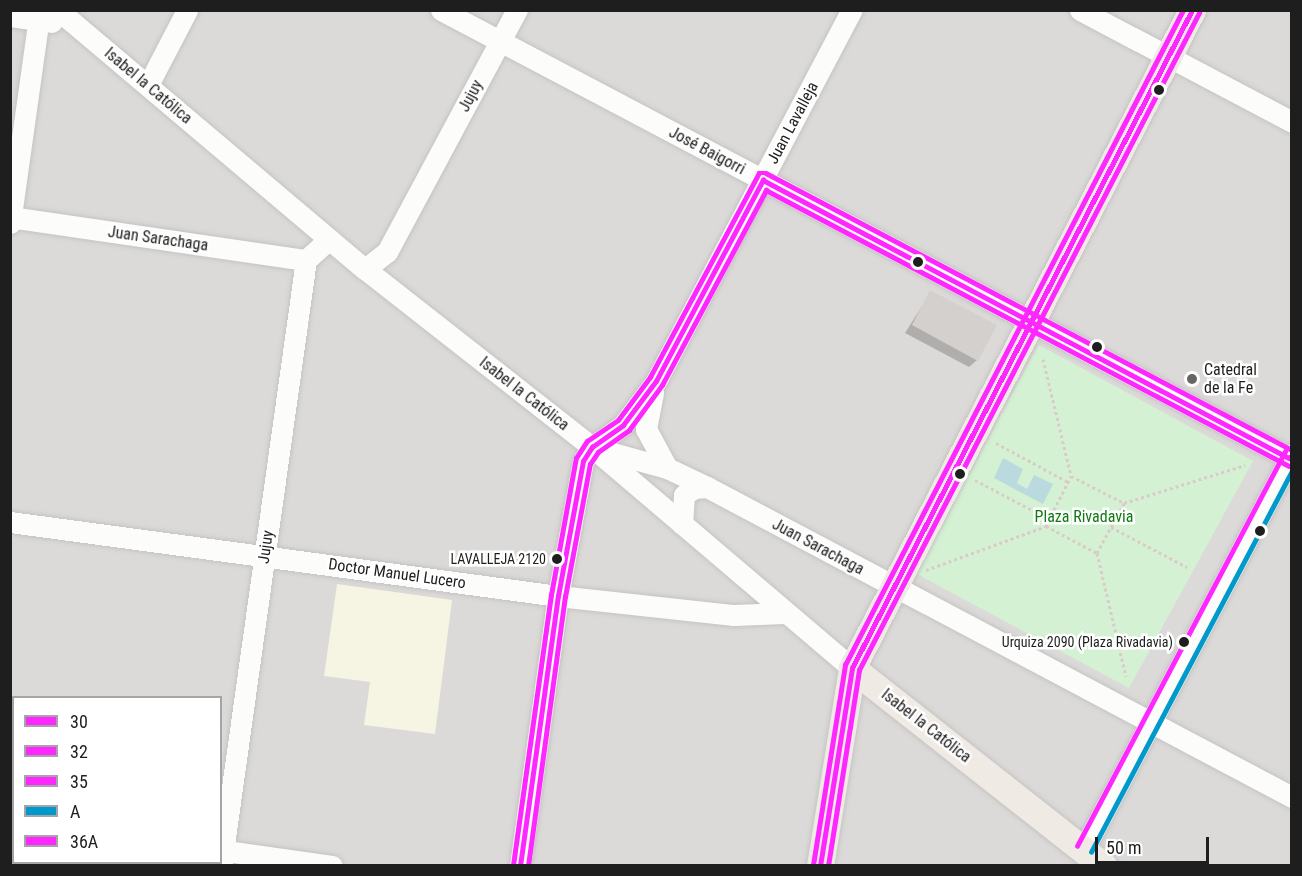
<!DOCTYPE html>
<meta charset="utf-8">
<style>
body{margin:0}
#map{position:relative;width:1302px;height:876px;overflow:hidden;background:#eceae7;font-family:"Roboto Condensed",sans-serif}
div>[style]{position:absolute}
.residential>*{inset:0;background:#dbdad8}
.education>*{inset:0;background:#f6f4e2}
.park>*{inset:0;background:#d4f2d3}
.water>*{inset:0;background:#badadf}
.shadow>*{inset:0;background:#0003}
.building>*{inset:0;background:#d3d0cd}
.path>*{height:3px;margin-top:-1.5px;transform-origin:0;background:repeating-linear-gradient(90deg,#dacbca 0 3px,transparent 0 6px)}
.roads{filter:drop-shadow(0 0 2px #c5c4c3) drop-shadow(0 0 2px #c5c4c3)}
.minor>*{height:21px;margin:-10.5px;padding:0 10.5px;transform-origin:10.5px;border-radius:10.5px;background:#fcfcfb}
.major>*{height:27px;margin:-13.5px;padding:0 13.5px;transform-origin:13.5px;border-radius:13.5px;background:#f0eae4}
.bus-1>*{height:4.5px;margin:-2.25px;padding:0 2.25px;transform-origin:2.25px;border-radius:2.25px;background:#fe27ff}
.bus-2>*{height:4.5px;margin:-2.25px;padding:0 2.25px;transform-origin:2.25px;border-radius:2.25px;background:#fe27ff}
.bus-3>*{height:4.5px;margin:-2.25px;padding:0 2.25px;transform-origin:2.25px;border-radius:2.25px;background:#fe27ff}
.bus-4>*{height:4.5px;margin:-2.25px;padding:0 2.25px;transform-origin:2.25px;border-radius:2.25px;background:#0099cb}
.bus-5>*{height:4.5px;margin:-2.25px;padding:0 2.25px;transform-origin:2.25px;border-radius:2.25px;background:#fe27ff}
.dots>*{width:16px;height:16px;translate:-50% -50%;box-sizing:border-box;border:3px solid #fff;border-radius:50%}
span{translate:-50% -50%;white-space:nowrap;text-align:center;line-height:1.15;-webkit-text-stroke:5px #fff;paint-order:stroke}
.bus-label{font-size:14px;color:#1e1e1e}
.right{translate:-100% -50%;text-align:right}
.street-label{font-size:16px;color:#1e1e1e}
.poi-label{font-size:16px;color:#1e1e1e}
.left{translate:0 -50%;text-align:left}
.park-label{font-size:16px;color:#0d7a0f}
.frame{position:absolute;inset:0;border:12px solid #1e1e1e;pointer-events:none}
.legend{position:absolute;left:12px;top:696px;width:210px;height:168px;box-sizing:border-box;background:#fff;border:2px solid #a5a5a5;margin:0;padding:8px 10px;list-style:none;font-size:18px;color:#1e1e1e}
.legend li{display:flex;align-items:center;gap:12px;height:30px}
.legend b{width:30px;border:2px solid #a5a5a5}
.scale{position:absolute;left:1095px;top:837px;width:114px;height:27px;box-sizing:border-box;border:3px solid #1e1e1e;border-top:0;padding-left:8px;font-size:18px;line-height:21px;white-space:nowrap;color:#1e1e1e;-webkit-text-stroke:4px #fff;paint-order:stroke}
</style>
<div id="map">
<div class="residential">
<div style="clip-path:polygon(evenodd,10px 11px,1291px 11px,1291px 865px,11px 865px,10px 11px,14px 698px,220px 698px,220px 862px,14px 862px,14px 698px)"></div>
</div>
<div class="education">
<div style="clip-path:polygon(337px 584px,452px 600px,435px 734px,364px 725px,370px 682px,324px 676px)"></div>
</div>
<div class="park">
<div style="clip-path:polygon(1039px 345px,1253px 461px,1129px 688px,915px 573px)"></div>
</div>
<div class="water">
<div style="clip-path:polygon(1003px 458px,1023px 469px,1017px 483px,1027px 489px,1034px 475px,1053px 484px,1043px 504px,994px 478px)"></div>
</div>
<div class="shadow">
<div style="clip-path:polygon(931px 292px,977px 360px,969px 367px,905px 333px)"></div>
</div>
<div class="building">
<div style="clip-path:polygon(930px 290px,997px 325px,978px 361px,912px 325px)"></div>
</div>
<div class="path">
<div style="left:1043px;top:359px;width:120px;rotate:76.5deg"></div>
<div style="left:996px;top:443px;width:82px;rotate:28.4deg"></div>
<div style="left:975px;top:480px;width:84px;rotate:27.8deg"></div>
<div style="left:1124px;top:503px;width:127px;rotate:-17.4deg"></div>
<div style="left:1046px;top:526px;width:56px;rotate:-63.4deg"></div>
<div style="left:1071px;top:476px;width:59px;rotate:27deg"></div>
<div style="left:1124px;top:503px;width:57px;rotate:118.4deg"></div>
<div style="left:1111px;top:527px;width:86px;rotate:27.8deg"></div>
<div style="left:926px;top:570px;width:128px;rotate:-20.1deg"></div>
<div style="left:1046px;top:526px;width:58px;rotate:27.9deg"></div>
<div style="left:1097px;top:553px;width:127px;rotate:76.8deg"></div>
</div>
<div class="roads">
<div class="minor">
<div style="left:58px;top:10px;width:402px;rotate:40.2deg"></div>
<div style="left:365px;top:269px;width:288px;rotate:38.1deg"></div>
<div style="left:592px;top:447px;width:341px;rotate:40.4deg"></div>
<div style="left:441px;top:10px;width:962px;rotate:27.82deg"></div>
<div style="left:1080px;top:10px;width:240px;rotate:27.8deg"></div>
<div style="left:10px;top:16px;width:42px;rotate:8.1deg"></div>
<div style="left:148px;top:85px;width:85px;rotate:-62.5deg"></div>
<div style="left:10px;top:217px;width:299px;rotate:8.3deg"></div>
<div style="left:10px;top:223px;width:215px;rotate:-82deg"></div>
<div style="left:365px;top:269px;width:28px;rotate:-38deg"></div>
<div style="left:387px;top:252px;width:275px;rotate:-61.8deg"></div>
<div style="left:653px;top:393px;width:37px;rotate:101deg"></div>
<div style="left:646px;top:429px;width:44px;rotate:61.7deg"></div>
<div style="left:598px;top:449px;width:72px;rotate:15.4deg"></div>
<div style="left:667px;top:468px;width:44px;rotate:25.4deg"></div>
<div style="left:707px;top:487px;width:662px;rotate:27.92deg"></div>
<div style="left:10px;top:522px;width:553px;rotate:7.69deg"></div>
<div style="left:558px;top:596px;width:177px;rotate:6.2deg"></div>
<div style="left:734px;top:615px;width:51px;rotate:-2.2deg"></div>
<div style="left:682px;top:524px;width:29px;rotate:-86deg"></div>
<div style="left:684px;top:495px;width:12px;rotate:-35deg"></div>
<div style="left:694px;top:488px;width:13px;rotate:-4deg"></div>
<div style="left:10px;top:820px;width:4px"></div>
<div style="left:1084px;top:849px;width:446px;rotate:-62.2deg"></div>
<div style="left:220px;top:850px;width:113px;rotate:8.1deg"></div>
<div style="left:221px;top:866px;width:612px;rotate:-82.02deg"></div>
<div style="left:306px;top:260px;width:31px;rotate:-42deg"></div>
<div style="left:520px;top:866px;width:273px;rotate:-82deg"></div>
<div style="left:558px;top:596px;width:137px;rotate:-79.5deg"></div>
<div style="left:583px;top:461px;width:17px;rotate:-57deg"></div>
<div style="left:592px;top:447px;width:38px;rotate:-35deg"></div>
<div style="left:623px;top:425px;width:55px;rotate:-53.1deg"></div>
<div style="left:656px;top:381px;width:420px;rotate:-62.2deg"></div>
</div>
<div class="major">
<div style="left:852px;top:668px;width:320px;rotate:38.2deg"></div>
<div style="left:820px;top:866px;width:201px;rotate:-80.8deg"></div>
<div style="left:852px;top:668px;width:741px;rotate:-62.67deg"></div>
</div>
</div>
<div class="bus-1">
<div style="left:520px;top:866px;width:273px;rotate:-82deg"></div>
<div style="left:558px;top:596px;width:137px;rotate:-79.5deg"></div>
<div style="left:583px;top:461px;width:17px;rotate:-57deg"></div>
<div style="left:592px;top:447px;width:38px;rotate:-35deg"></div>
<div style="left:623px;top:425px;width:55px;rotate:-53.1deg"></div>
<div style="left:656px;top:381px;width:228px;rotate:-62deg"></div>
<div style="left:763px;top:180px;width:595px;rotate:27.86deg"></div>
<div style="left:1289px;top:458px;width:4px;rotate:-45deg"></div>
<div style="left:820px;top:866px;width:201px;rotate:-80.8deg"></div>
<div style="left:852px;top:668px;width:741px;rotate:-62.67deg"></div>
</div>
<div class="bus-2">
<div style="left:528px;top:866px;width:272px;rotate:-82.2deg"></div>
<div style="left:565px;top:597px;width:135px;rotate:-79.4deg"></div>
<div style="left:590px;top:464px;width:14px;rotate:-56deg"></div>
<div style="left:598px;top:452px;width:38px;rotate:-35deg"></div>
<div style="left:629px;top:430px;width:56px;rotate:-53.7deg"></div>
<div style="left:662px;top:385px;width:221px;rotate:-61.9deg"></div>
<div style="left:766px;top:190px;width:591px;rotate:27.82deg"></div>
<div style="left:828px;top:866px;width:198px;rotate:-81deg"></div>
<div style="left:859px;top:670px;width:740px;rotate:-62.64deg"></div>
</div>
<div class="bus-3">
<div style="left:513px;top:865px;width:273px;rotate:-82deg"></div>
<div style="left:551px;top:595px;width:139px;rotate:-79.7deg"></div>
<div style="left:576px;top:458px;width:20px;rotate:-57deg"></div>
<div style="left:587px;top:441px;width:37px;rotate:-34deg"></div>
<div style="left:618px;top:420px;width:54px;rotate:-53.3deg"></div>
<div style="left:650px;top:377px;width:231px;rotate:-61.9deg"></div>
<div style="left:759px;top:173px;width:7px"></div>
<div style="left:766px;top:173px;width:594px;rotate:27.77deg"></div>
<div style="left:813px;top:865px;width:203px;rotate:-80.9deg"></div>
<div style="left:845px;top:665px;width:737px;rotate:-62.7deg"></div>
</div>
<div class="bus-4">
<div style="left:1091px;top:852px;width:431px;rotate:-62.2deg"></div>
</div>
<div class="bus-5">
<div style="left:1077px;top:846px;width:446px;rotate:-62.2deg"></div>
</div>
<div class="dots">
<div style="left:1159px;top:90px;background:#1e1e1e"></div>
<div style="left:918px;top:262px;background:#1e1e1e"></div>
<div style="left:1097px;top:347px;background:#1e1e1e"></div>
<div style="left:1192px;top:379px;background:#666564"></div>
<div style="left:960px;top:474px;background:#1e1e1e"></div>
<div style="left:1260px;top:531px;background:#1e1e1e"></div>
<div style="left:557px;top:559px;background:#1e1e1e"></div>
<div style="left:1184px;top:642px;background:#1e1e1e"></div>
</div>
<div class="bus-label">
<span class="right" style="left:546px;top:559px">LAVALLEJA 2120</span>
<span class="right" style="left:1173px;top:642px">Urquiza 2090 (Plaza Rivadavia)</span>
</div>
<div class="street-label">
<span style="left:148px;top:86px;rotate:40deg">Isabel la Católica</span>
<span style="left:471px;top:96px;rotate:-62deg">Jujuy</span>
<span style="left:793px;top:123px;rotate:-62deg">Juan Lavalleja</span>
<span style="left:707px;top:151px;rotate:28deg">José Baigorri</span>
<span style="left:158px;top:239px;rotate:8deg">Juan Sarachaga</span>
<span style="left:524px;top:394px;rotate:38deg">Isabel la Católica</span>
<span style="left:266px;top:547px;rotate:-82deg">Jujuy</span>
<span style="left:818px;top:547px;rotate:28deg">Juan Sarachaga</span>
<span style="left:397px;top:574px;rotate:8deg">Doctor Manuel Lucero</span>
<span style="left:926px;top:726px;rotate:38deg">Isabel la Católica</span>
</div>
<div class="poi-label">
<span class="left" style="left:1204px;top:379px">Catedral<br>de la Fe</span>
</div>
<div class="park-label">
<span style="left:1084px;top:517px">Plaza Rivadavia</span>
</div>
<div class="frame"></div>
<ul class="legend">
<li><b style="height:8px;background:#fe27ff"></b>30</li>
<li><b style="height:8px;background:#fe27ff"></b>32</li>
<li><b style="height:8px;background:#fe27ff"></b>35</li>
<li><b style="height:8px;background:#0099cb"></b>A</li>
<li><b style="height:8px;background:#fe27ff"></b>36A</li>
</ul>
<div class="scale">50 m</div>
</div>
